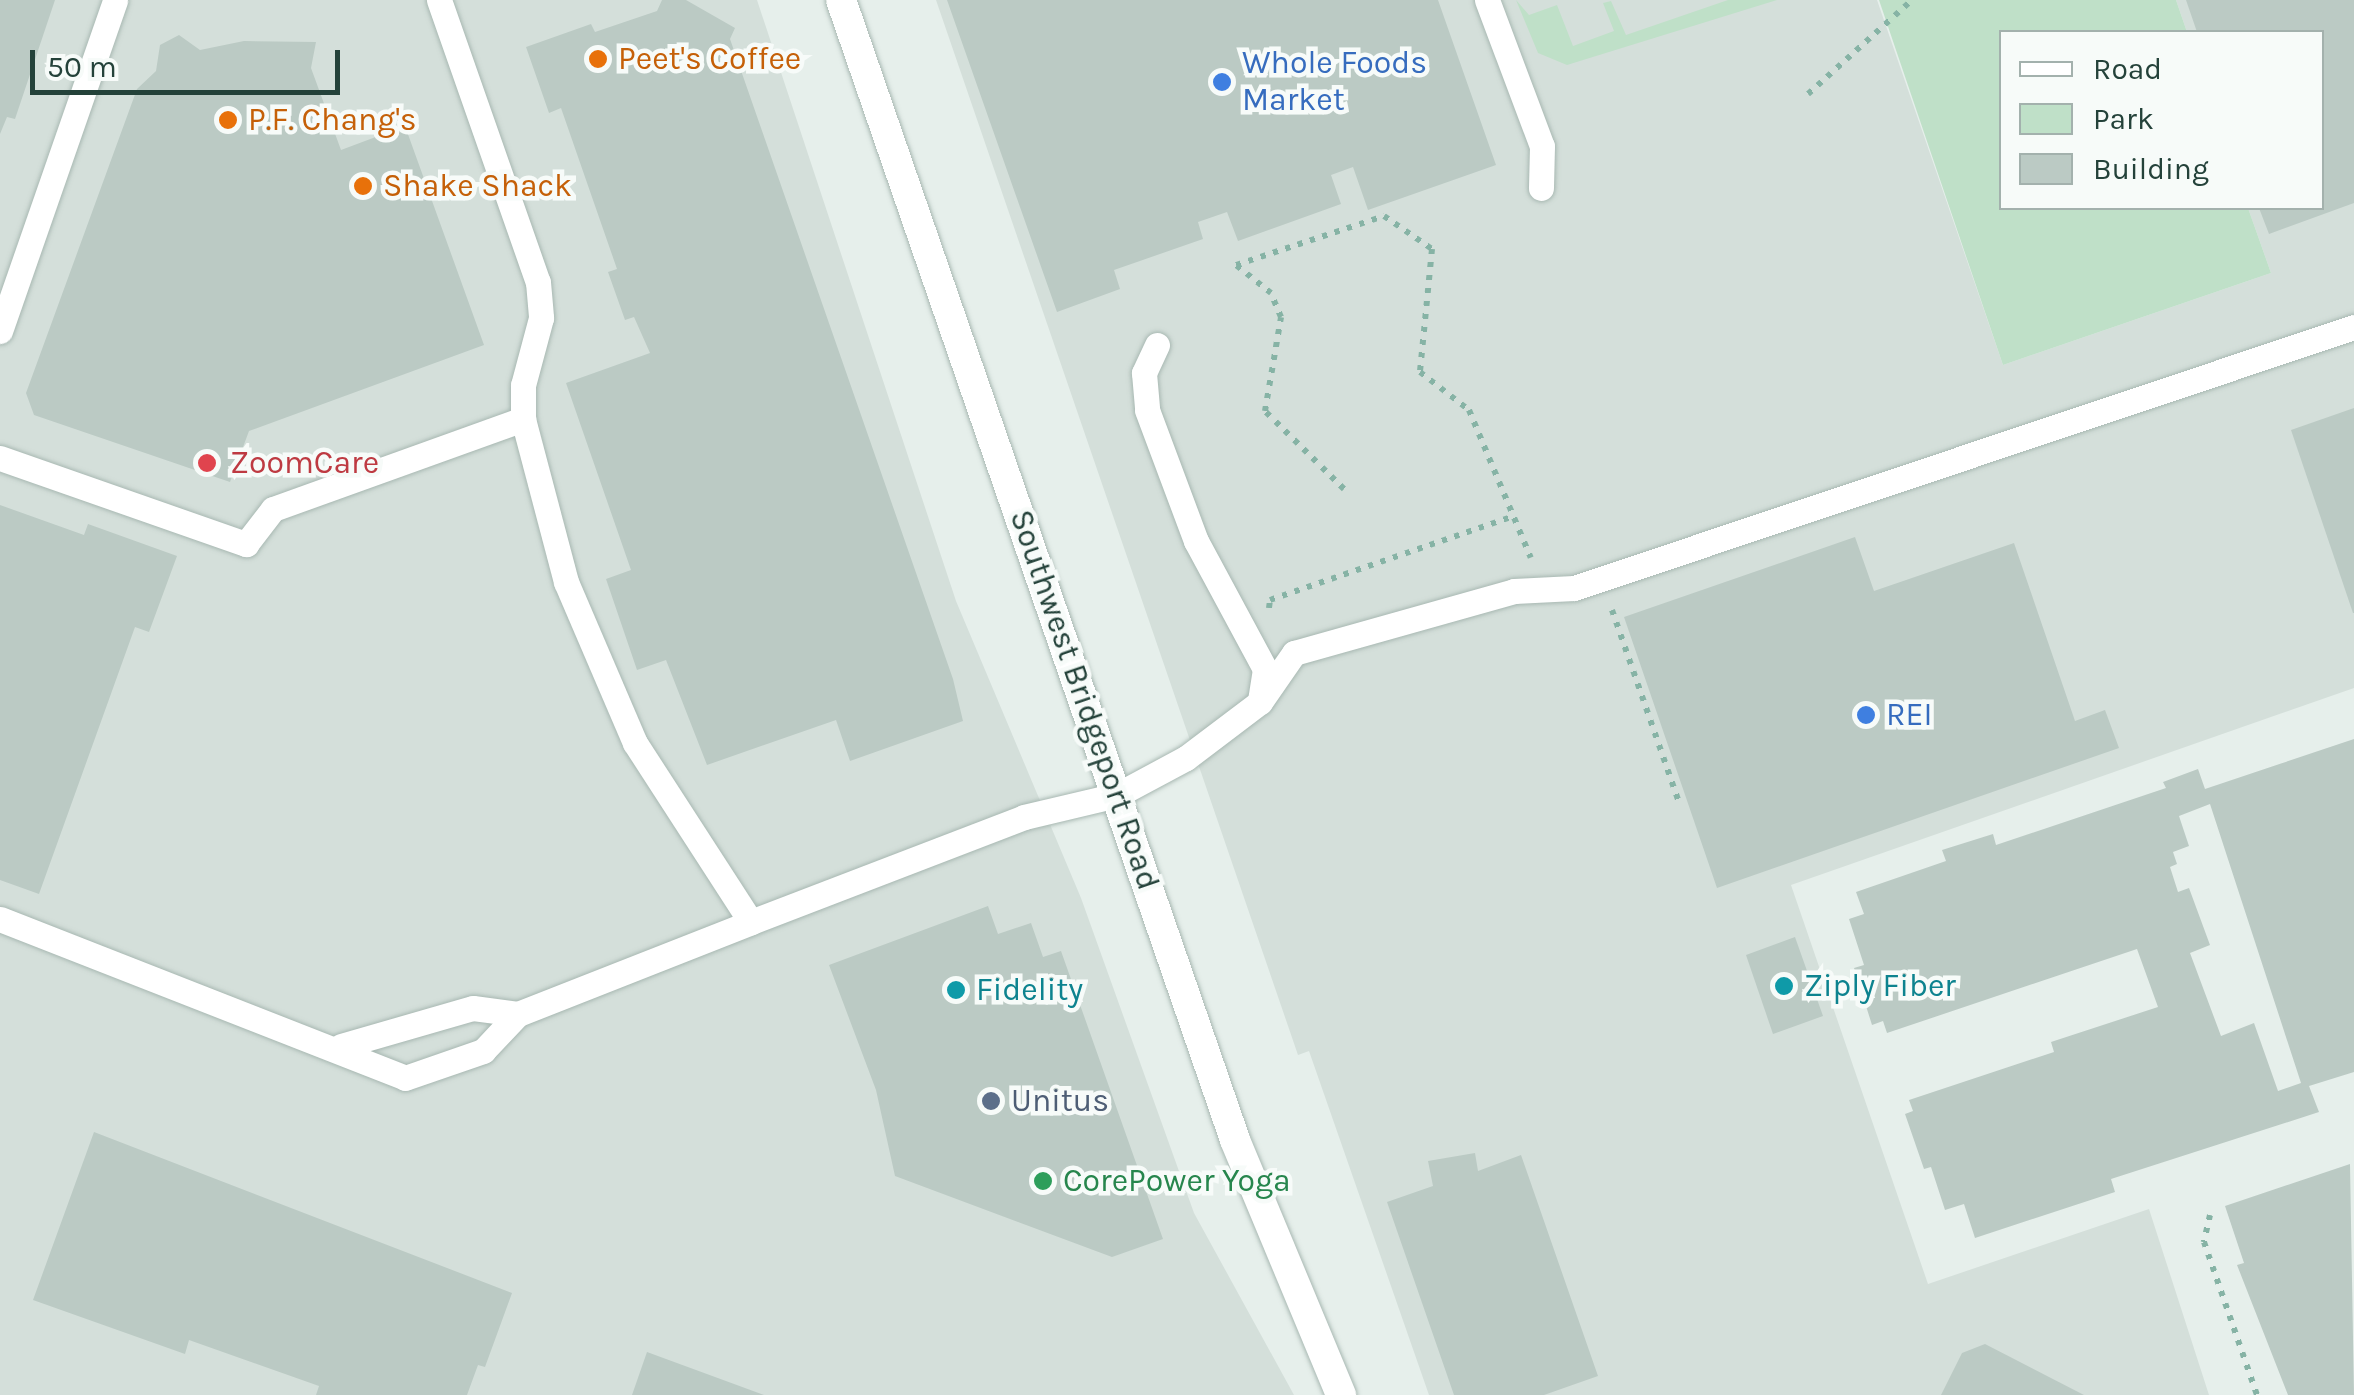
<!DOCTYPE html>
<style>
body{margin:0}
#map{position:relative;width:2354px;height:1395px;overflow:hidden;background:#e6efeb;font-family:Karla,sans-serif}
div>[style]{position:absolute}
.built>*{inset:0;background:#d4dfda}
.green>*{inset:0;background:#bfe0c8}
.building>*{inset:0;background:#bbcac4}
.path>*{height:6px;margin-top:-3px;transform-origin:0;background:repeating-linear-gradient(90deg,#86b3a5 0 5px,transparent 0 13px)}
.roads{filter:drop-shadow(0 0 2px #a8b8b2) drop-shadow(0 0 2px #a8b8b2)}
.service>*{height:25px;margin:-12.5px;padding:0 12.5px;transform-origin:12.5px;border-radius:12.5px;background:#fff}
.tertiary>*{height:30px;margin:-15px;padding:0 15px;transform-origin:15px;border-radius:15px;background:#fff}
.dots>*{width:28px;height:28px;translate:-50% -50%;box-sizing:border-box;border:5px solid #f7fbf9;border-radius:50%}
span{translate:-50% -50%;white-space:nowrap;text-align:center;line-height:1.15;-webkit-text-stroke:9px #f7fbf9;paint-order:stroke}
.food-label{font-size:32px;color:#c56008}
.left{translate:0 -50%;text-align:left}
.shop-label{font-size:32px;color:#366cbe}
.health-label{font-size:32px;color:#be3a42}
.street-label{font-size:32px;color:#24423a}
.culture-label{font-size:32px;color:#0d838f}
.service-label{font-size:32px;color:#4e5e75}
.leisure-label{font-size:32px;color:#27864d}
.legend{position:absolute;left:1999px;top:30px;width:325px;height:180px;box-sizing:border-box;background:#f7fbf9;border:2px solid #a3b1ad;margin:0;padding:12px 18px;list-style:none;font-size:30px;color:#24423a}
.legend li{display:flex;align-items:center;gap:20px;height:50px}
.legend b{width:50px;border:2px solid #a3b1ad}
.scale{position:absolute;left:30px;top:50px;width:310px;height:45px;box-sizing:border-box;border:5px solid #24423a;border-top:0;padding-left:12px;font-size:30px;line-height:35px;white-space:nowrap;color:#24423a;-webkit-text-stroke:8px #f7fbf9;paint-order:stroke}
</style>
<div id="map">
<div class="built">
<div style="clip-path:polygon(0 0,757px 0,956px 601px,1081px 898px,1194px 1213px,1294px 1395px,0 1395px)"></div>
<div style="clip-path:polygon(936px 0,1877px 0,2003px 365px,2271px 273px,2248px 208px,2322px 208px,2322px 32px,2187px 32px,2176px 0,2354px 0,2354px 688px,1791px 885px,1928px 1284px,2149px 1209px,2209px 1395px,1429px 1395px,1309px 1051px,1298px 1055px)"></div>
</div>
<div class="green">
<div style="clip-path:polygon(1516px 0,1529px 15px,1557px 5px,1573px 46px,1614px 31px,1603px 3px,1611px 1px,1626px 35px,1728px 0,1777px 0,1567px 65px,1538px 53px)"></div>
<div style="clip-path:polygon(1879px 0,2176px 0,2187px 32px,2002px 32px,2002px 208px,2248px 208px,2271px 273px,2003px 365px)"></div>
</div>
<div class="building">
<div style="clip-path:polygon(0 0,55px 0,15px 119px,7px 117px,0 134px)"></div>
<div style="clip-path:polygon(662px 0,686px 0,735px 28px,730px 39px,953px 679px,963px 721px,850px 761px,836px 720px,707px 765px,666px 660px,637px 670px,606px 579px,631px 570px,566px 383px,650px 353px,634px 317px,625px 320px,608px 272px,617px 269px,561px 108px,549px 113px,526px 47px,591px 24px,595px 32px,657px 11px)"></div>
<div style="clip-path:polygon(947px 0,1438px 0,1496px 165px,1368px 210px,1353px 167px,1331px 175px,1341px 204px,1238px 241px,1227px 212px,1198px 222px,1203px 239px,1114px 270px,1120px 289px,1057px 312px)"></div>
<div style="clip-path:polygon(2186px 0,2354px 0,2354px 203px,2269px 234px,2259px 208px,2322px 208px,2322px 32px,2197px 32px)"></div>
<div style="clip-path:polygon(179px 35px,200px 50px,244px 41px,316px 42px,311px 68px,341px 150px,405px 126px,484px 345px,249px 431px,230px 482px,34px 415px,26px 393px,137px 89px,156px 71px,160px 45px)"></div>
<div style="clip-path:polygon(2354px 408px,2354px 613px,2353px 613px,2291px 430px)"></div>
<div style="clip-path:polygon(0 505px,84px 535px,88px 524px,177px 556px,149px 632px,135px 627px,39px 894px,0 880px)"></div>
<div style="clip-path:polygon(1855px 537px,1874px 591px,2014px 543px,2075px 721px,2105px 710px,2119px 748px,1717px 888px,1624px 617px)"></div>
<div style="clip-path:polygon(evenodd,2354px 739px,2354px 1072px,2309px 1086px,2319px 1112px,2111px 1179px,2115px 1192px,1975px 1238px,1964px 1204px,1945px 1210px,1931px 1167px,1924px 1169px,1905px 1114px,1913px 1111px,1909px 1100px,2054px 1052px,2051px 1042px,2158px 1007px,2137px 949px,1887px 1033px,1883px 1021px,1872px 1025px,1854px 968px,1864px 965px,1849px 919px,1864px 914px,1856px 892px,1946px 861px,1942px 850px,1993px 834px,1996px 845px,2166px 788px,2163px 782px,2198px 769px,2205px 789px,2354px 739px,2210px 804px,2301px 1083px,2278px 1091px,2254px 1023px,2221px 1036px,2190px 953px,2210px 945px,2189px 888px,2178px 892px,2170px 867px,2177px 864px,2173px 852px,2189px 846px,2179px 816px,2210px 804px)"></div>
<div style="clip-path:polygon(988px 906px,998px 934px,1031px 923px,1043px 957px,1061px 951px,1163px 1239px,1112px 1257px,895px 1176px,876px 1090px,829px 965px)"></div>
<div style="clip-path:polygon(1795px 937px,1823px 1016px,1773px 1034px,1746px 955px)"></div>
<div style="clip-path:polygon(94px 1132px,512px 1293px,485px 1367px,478px 1365px,467px 1395px,316px 1395px,319px 1386px,189px 1340px,185px 1354px,33px 1300px)"></div>
<div style="clip-path:polygon(1475px 1153px,1478px 1171px,1521px 1155px,1598px 1376px,1544px 1395px,1454px 1395px,1387px 1202px,1433px 1186px,1428px 1161px)"></div>
<div style="clip-path:polygon(2350px 1164px,2354px 1395px,2288px 1395px,2237px 1265px,2244px 1263px,2225px 1206px)"></div>
<div style="clip-path:polygon(1985px 1344px,2084px 1395px,1941px 1395px,1962px 1353px)"></div>
<div style="clip-path:polygon(647px 1352px,764px 1395px,632px 1395px)"></div>
</div>
<div class="path">
<div style="left:1808px;top:94px;width:140px;rotate:-42.1deg"></div>
<div style="left:1344px;top:489px;width:111px;rotate:-135.4deg"></div>
<div style="left:1265px;top:411px;width:95px;rotate:-80.3deg"></div>
<div style="left:1281px;top:317px;width:26px;rotate:-113deg"></div>
<div style="left:1271px;top:293px;width:45px;rotate:-141.3deg"></div>
<div style="left:1236px;top:265px;width:156px;rotate:-18.3deg"></div>
<div style="left:1384px;top:216px;width:58px;rotate:34.5deg"></div>
<div style="left:1432px;top:249px;width:124px;rotate:95.6deg"></div>
<div style="left:1420px;top:372px;width:62px;rotate:37.8deg"></div>
<div style="left:1469px;top:410px;width:160px;rotate:67.3deg"></div>
<div style="left:1269px;top:608px;width:8px;rotate:-83deg"></div>
<div style="left:1270px;top:600px;width:255px;rotate:-19deg"></div>
<div style="left:1612px;top:610px;width:207px;rotate:70.8deg"></div>
<div style="left:2210px;top:1215px;width:28px;rotate:103deg"></div>
<div style="left:2204px;top:1242px;width:162px;rotate:70.9deg"></div>
</div>
<div class="roads">
<div class="service">
<div style="left:439px;top:0;width:299px;rotate:70.7deg"></div>
<div style="left:538px;top:282px;width:36px;rotate:85deg"></div>
<div style="left:541px;top:318px;width:69px;rotate:105deg"></div>
<div style="left:523px;top:385px;width:34px;rotate:90deg"></div>
<div style="left:523px;top:419px;width:169px;rotate:75.2deg"></div>
<div style="left:566px;top:582px;width:175px;rotate:66.8deg"></div>
<div style="left:635px;top:743px;width:213px;rotate:57.1deg"></div>
<div style="left:751px;top:922px;width:292px;rotate:-21deg"></div>
<div style="left:1024px;top:817px;width:96px;rotate:-13.3deg"></div>
<div style="left:1117px;top:795px;width:78px;rotate:-28.2deg"></div>
<div style="left:1186px;top:758px;width:93px;rotate:-37.1deg"></div>
<div style="left:1260px;top:702px;width:60px;rotate:-55.2deg"></div>
<div style="left:1294px;top:653px;width:229px;rotate:-15.7deg"></div>
<div style="left:1514px;top:591px;width:60px;rotate:-2.9deg"></div>
<div style="left:1574px;top:588px;width:823px;rotate:-18.5deg"></div>
<div style="left:1487px;top:0;width:156px;rotate:69.4deg"></div>
<div style="left:1542px;top:146px;width:42px;rotate:91.4deg"></div>
<div style="left:0;top:331px;width:350px;rotate:-70.8deg"></div>
<div style="left:1157px;top:345px;width:31px;rotate:115deg"></div>
<div style="left:1144px;top:373px;width:37px;rotate:85deg"></div>
<div style="left:1147px;top:410px;width:140px;rotate:69.5deg"></div>
<div style="left:1196px;top:541px;width:145px;rotate:61.7deg"></div>
<div style="left:1265px;top:669px;width:31px;rotate:99deg"></div>
<div style="left:0;top:458px;width:261px;rotate:19.3deg"></div>
<div style="left:246px;top:544px;width:44px;rotate:-52.4deg"></div>
<div style="left:273px;top:509px;width:266px;rotate:-19.8deg"></div>
<div style="left:0;top:919px;width:435px;rotate:21.4deg"></div>
<div style="left:405px;top:1078px;width:83px;rotate:-19.1deg"></div>
<div style="left:483px;top:1051px;width:51px;rotate:-46.6deg"></div>
<div style="left:518px;top:1014px;width:251px;rotate:-21.5deg"></div>
<div style="left:341px;top:1046px;width:137px;rotate:-16.1deg"></div>
<div style="left:473px;top:1008px;width:45px;rotate:7.6deg"></div>
</div>
<div class="tertiary">
<div style="left:841px;top:0;width:1206px;rotate:70.93deg"></div>
<div style="left:1235px;top:1140px;width:276px;rotate:67.4deg"></div>
</div>
</div>
<div class="dots">
<div style="left:598px;top:59px;background:#e8710a"></div>
<div style="left:1222px;top:82px;background:#3f7fe0"></div>
<div style="left:228px;top:120px;background:#e8710a"></div>
<div style="left:363px;top:186px;background:#e8710a"></div>
<div style="left:207px;top:463px;background:#e0444e"></div>
<div style="left:1866px;top:715px;background:#3f7fe0"></div>
<div style="left:1784px;top:986px;background:#0f9aa8"></div>
<div style="left:956px;top:990px;background:#0f9aa8"></div>
<div style="left:991px;top:1101px;background:#5c6f8a"></div>
<div style="left:1043px;top:1181px;background:#2e9e5b"></div>
</div>
<div class="food-label">
<span class="left" style="left:618px;top:59px">Peet's Coffee</span>
<span class="left" style="left:248px;top:120px">P.F. Chang's</span>
<span class="left" style="left:383px;top:186px">Shake Shack</span>
</div>
<div class="shop-label">
<span class="left" style="left:1242px;top:82px">Whole Foods<br>Market</span>
<span class="left" style="left:1886px;top:715px">REI</span>
</div>
<div class="health-label">
<span class="left" style="left:230px;top:463px">ZoomCare</span>
</div>
<div class="street-label">
<span style="left:1084px;top:700px;rotate:71deg">Southwest Bridgeport Road</span>
</div>
<div class="culture-label">
<span class="left" style="left:1804px;top:986px">Ziply Fiber</span>
<span class="left" style="left:976px;top:990px">Fidelity</span>
</div>
<div class="service-label">
<span class="left" style="left:1011px;top:1101px">Unitus</span>
</div>
<div class="leisure-label">
<span class="left" style="left:1063px;top:1181px">CorePower Yoga</span>
</div>
<ul class="legend">
<li><b style="height:12px;background:#fff"></b>Road</li>
<li><b style="height:28px;background:#bfe0c8"></b>Park</li>
<li><b style="height:28px;background:#bbcac4"></b>Building</li>
</ul>
<div class="scale">50 m</div>
</div>
